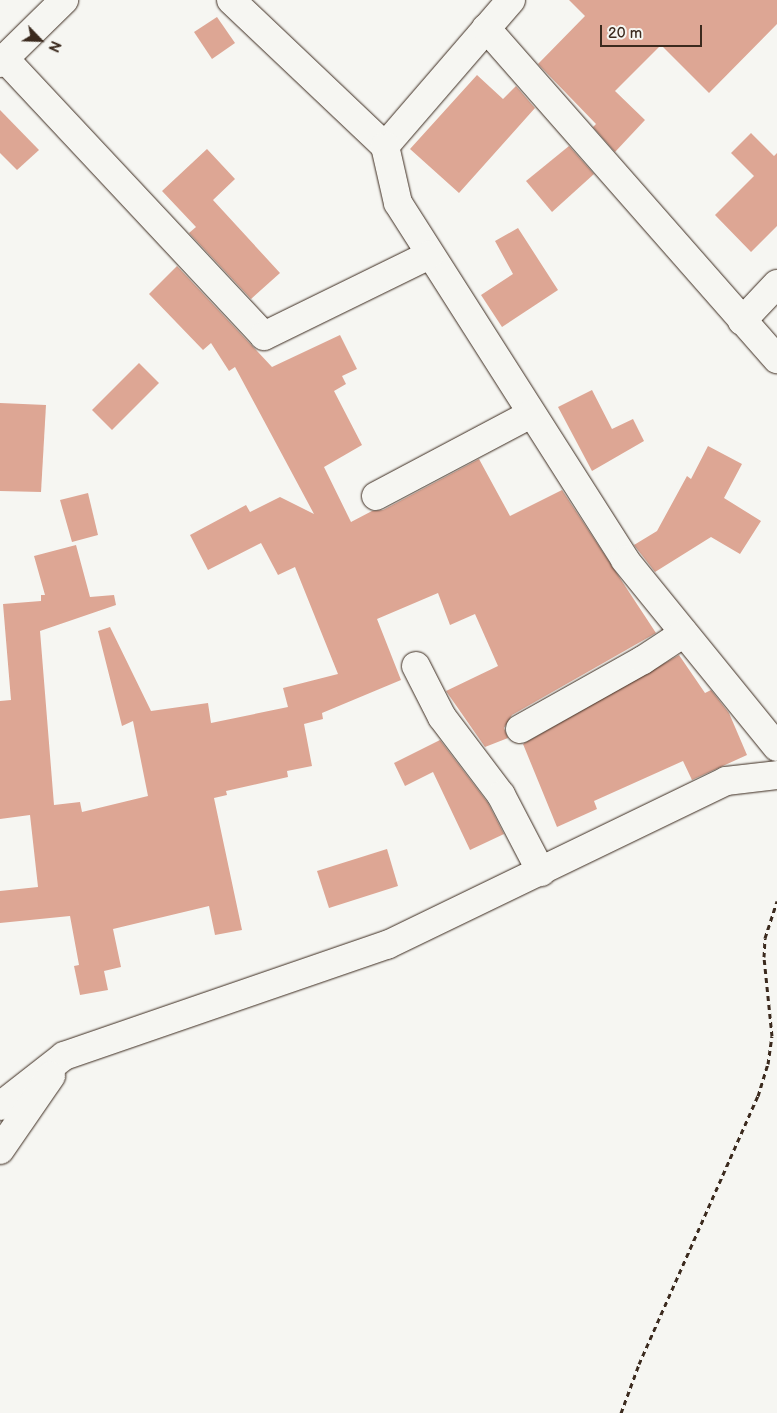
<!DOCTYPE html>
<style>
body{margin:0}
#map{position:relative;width:777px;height:1413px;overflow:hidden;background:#f6f6f2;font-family:"Balsamiq Sans",sans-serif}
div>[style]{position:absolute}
.building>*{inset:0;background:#dda694}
.path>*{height:3px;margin-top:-1.5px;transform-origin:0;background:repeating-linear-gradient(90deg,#3b2a1e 0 5px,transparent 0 9px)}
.roads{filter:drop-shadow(0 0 1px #3b2a1e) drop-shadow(0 0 1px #3b2a1e)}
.minor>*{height:28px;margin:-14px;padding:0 14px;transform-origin:14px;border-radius:14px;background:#f6f6f2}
span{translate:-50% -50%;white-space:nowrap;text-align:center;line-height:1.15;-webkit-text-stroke:4px #f6f6f2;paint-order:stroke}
.north{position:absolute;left:15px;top:15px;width:50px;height:50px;-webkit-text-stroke:4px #f6f6f2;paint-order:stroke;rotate:114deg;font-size:14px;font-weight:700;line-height:20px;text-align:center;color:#3b2a1e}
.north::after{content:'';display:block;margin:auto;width:18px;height:22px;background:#3b2a1e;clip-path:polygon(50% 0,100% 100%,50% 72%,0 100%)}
.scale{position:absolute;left:600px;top:25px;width:102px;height:22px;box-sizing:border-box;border:2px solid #3b2a1e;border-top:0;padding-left:6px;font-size:15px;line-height:18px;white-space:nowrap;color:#3b2a1e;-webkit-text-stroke:4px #f6f6f2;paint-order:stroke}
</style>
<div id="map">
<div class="building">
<div style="clip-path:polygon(569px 0,777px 0,777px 24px,709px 93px,661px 45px,615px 91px,645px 120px,615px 152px,593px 127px,596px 124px,538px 64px,585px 16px)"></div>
<div style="clip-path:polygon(217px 17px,235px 43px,212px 59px,194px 32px)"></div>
<div style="clip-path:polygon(477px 75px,503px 99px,516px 86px,535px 108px,459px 193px,410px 149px)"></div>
<div style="clip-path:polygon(0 110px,39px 150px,17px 170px,0 153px)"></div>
<div style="clip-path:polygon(751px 133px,774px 156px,777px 153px,777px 226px,751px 252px,715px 215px,754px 176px,731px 153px)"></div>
<div style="clip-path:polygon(569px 146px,594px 174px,552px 212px,526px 181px)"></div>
<div style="clip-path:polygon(207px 149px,235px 179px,213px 200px,280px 273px,251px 299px,189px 233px,196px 227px,162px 191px)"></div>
<div style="clip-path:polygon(518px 228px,558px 290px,502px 327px,481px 295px,513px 274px,495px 241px)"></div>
<div style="clip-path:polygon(177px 266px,272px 367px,340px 335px,357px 369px,342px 376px,346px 384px,334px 391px,362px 445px,324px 467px,351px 522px,372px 511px,383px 510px,479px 459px,510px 516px,562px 490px,656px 633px,512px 715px,504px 728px,508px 738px,485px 747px,446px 691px,498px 666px,475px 614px,450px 625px,438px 593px,377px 619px,401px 680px,322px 713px,323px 719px,304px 724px,312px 766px,287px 771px,288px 777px,226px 791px,227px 795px,214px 798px,242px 930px,215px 935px,209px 906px,113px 929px,121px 967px,104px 971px,108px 990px,80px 995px,74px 966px,79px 965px,70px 916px,0 923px,0 891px,38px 887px,30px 815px,0 819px,0 701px,11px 700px,3px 604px,41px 601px,41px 595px,45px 595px,34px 556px,76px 545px,90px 597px,114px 595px,116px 605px,40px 631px,54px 805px,80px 802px,82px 812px,148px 796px,133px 721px,122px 726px,98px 631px,110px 627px,151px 711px,208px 703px,211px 723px,288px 707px,283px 688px,338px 674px,295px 567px,278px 575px,261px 543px,208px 570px,190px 535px,246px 505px,250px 512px,280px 497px,314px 514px,235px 367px,229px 371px,211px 343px,203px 350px,149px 294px)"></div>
<div style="clip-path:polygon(139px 363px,159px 383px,112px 430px,92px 410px)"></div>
<div style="clip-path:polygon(592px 390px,612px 429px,633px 419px,644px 441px,592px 471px,558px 407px)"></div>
<div style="clip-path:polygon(0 403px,46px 405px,41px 492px,0 491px)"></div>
<div style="clip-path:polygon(708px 446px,742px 464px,724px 498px,761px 521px,740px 554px,711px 537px,655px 572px,634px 545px,657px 531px,687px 476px,691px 479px)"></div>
<div style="clip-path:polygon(88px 493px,98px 535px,72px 542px,60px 500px)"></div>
<div style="clip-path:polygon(679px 655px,705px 693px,711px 690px,729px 713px,747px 755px,692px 780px,683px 761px,594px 801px,597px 809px,557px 827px,523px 744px)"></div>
<div style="clip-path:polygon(440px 740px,488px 803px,504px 834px,470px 850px,433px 772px,405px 786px,394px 763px)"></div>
<div style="clip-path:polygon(387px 849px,398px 886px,329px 908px,317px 871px)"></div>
</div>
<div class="path">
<div style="left:621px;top:1413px;width:52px;rotate:-69.8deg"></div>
<div style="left:639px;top:1364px;width:293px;rotate:-66.1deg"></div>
<div style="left:758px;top:1096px;width:34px;rotate:-73deg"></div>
<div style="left:768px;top:1064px;width:28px;rotate:-82deg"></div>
<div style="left:772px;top:1036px;width:79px;rotate:-95.8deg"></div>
<div style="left:764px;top:957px;width:19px;rotate:-87deg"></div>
<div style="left:765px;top:938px;width:39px;rotate:-72deg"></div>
</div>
<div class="roads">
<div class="minor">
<div style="left:231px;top:0;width:212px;rotate:43.5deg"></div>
<div style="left:511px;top:0;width:193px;rotate:130.8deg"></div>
<div style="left:385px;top:146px;width:58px;rotate:77.2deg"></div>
<div style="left:398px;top:203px;width:423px;rotate:57.5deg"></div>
<div style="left:625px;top:560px;width:241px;rotate:50.9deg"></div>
<div style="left:486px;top:28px;width:441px;rotate:48.7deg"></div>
<div style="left:5px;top:59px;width:379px;rotate:46.9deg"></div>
<div style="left:264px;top:336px;width:184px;rotate:-26.1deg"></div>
<div style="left:0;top:63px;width:90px;rotate:-44.5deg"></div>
<div style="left:742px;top:321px;width:51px;rotate:-46.6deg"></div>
<div style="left:376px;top:496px;width:175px;rotate:-27.9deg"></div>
<div style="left:416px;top:666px;width:57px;rotate:63deg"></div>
<div style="left:442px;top:717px;width:98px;rotate:52.9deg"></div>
<div style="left:501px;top:795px;width:87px;rotate:62.5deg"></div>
<div style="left:520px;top:729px;width:141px;rotate:-29.3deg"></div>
<div style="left:643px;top:660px;width:49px;rotate:-33.4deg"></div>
<div style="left:0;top:1106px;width:81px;rotate:-38deg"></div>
<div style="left:64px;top:1056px;width:342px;rotate:-19deg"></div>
<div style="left:387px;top:945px;width:377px;rotate:-25.8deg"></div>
<div style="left:726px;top:781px;width:51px;rotate:-6.7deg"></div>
<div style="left:0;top:1150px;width:90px;rotate:-55.4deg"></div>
</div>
</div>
<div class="north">N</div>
<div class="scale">20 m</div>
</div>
